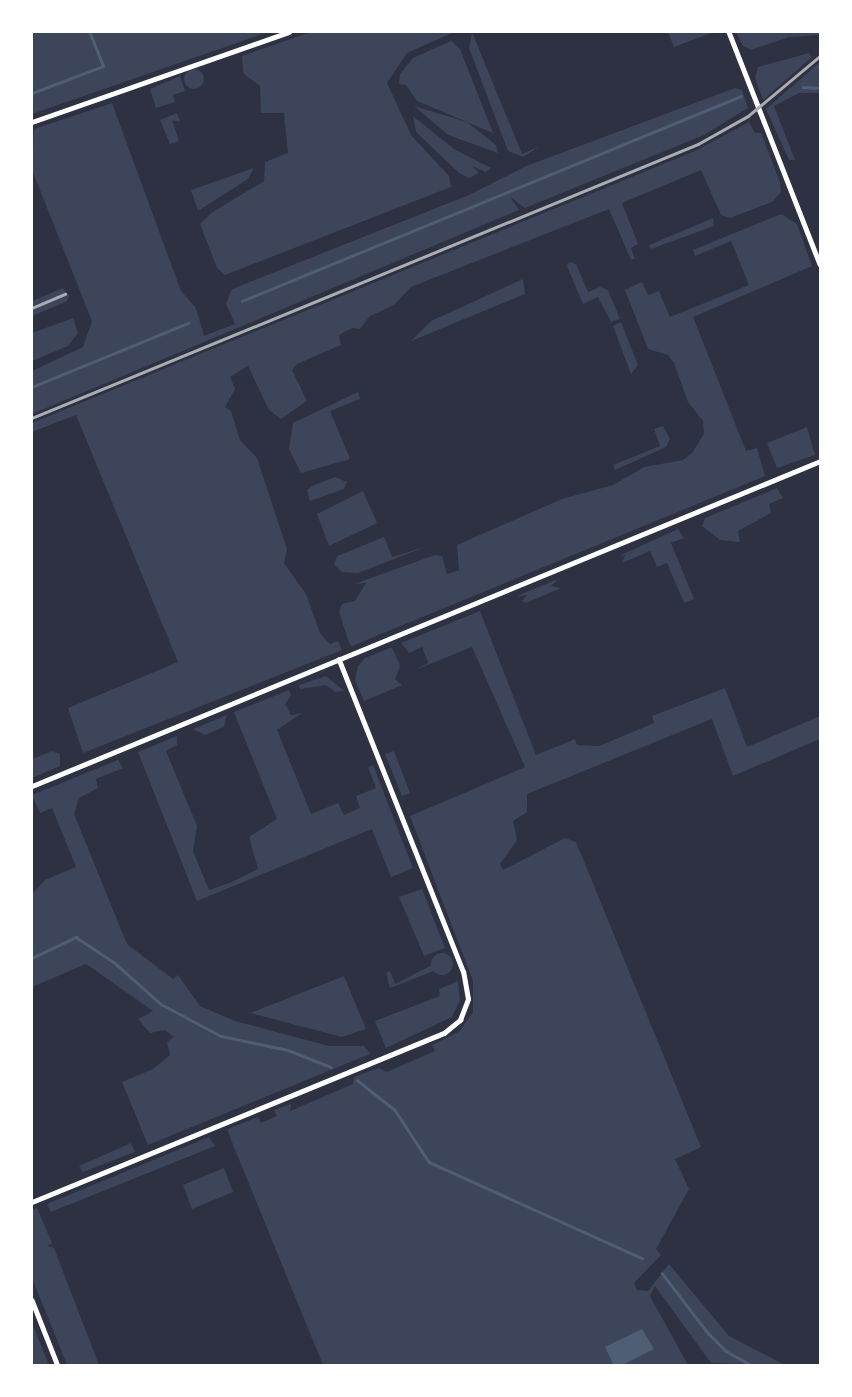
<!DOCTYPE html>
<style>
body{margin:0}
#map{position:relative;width:852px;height:1397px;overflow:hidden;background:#2d3142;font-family:Merriweather,serif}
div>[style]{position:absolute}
.green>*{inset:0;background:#3c4559}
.round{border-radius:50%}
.water>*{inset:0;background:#4f5d75}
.stream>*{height:2.5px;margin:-1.25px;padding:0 1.25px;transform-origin:1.25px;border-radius:1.25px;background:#4f5d75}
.minor>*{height:4.5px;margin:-2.25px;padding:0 2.25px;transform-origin:2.25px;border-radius:2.25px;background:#fff}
.tertiary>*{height:5px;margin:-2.5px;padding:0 2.5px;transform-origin:2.5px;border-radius:2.5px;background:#fff}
.rail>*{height:2.5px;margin:-1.25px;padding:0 1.25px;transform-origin:1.25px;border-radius:1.25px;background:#abadb3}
span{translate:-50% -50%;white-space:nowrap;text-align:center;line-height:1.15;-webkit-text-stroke:5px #fff;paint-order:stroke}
.frame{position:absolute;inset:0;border:33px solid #fff;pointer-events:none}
</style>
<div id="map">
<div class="green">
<div style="clip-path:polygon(32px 32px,268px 32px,32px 114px)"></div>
<div style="clip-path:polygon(311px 32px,454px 32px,407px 53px,387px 83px,411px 135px,449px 176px,451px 187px,225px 275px,217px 268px,200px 224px,211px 213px,264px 181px,265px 162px,288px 153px,284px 113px,261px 113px,260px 86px,243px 73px,242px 56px)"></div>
<div style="clip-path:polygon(472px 32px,522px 154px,540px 146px,523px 157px,508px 151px,469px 48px)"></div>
<div style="clip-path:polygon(668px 32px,714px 32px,674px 47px)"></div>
<div style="clip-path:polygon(736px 32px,820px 32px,820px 35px,789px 37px,751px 50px,743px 46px)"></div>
<div style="clip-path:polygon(451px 41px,460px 49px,493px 133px,417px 101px,406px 85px,399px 84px,400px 74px,413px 58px)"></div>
<div style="clip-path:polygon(809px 53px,812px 57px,763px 100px,755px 78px,758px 67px)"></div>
<div style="clip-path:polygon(820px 62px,820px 93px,799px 93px,774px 106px,795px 160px,789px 160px,766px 109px)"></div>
<div class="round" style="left:184px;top:69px;width:20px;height:20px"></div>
<div style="clip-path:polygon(180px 76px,185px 91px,173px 95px,175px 102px,156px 108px,150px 89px)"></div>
<div style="clip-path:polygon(735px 88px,742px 90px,748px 108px,704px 135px,525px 208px,510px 197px,519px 210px,32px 414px,32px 371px,83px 347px,92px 321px,32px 170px,34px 129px,112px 103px,181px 291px,196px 308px,204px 336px,235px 324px,226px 304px,232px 289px,469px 195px,526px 166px)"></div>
<div style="clip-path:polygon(414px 106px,467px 122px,496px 145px,498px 153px,448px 135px)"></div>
<div style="clip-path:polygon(177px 113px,180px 122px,172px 120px,179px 141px,170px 144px,160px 120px)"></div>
<div style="clip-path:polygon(413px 116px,454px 149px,491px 168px,486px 172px,472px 166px,479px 173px,469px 178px,459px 173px,416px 132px)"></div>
<div style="clip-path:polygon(749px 122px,755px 133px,761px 133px,780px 182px,781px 192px,772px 202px,730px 218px,721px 215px,701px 170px,622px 203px,638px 244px,631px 248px,635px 259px,631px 260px,609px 209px,411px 287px,394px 305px,370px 316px,360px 329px,352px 328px,339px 335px,341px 345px,297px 364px,292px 370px,307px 401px,281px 419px,269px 410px,248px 366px,230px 377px,235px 389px,225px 407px,231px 411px,240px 440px,257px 458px,287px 549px,284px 563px,306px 594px,320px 633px,330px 644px,338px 641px,342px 650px,83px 753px,68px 708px,178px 662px,76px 415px,32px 432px,32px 423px,695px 151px)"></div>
<div style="clip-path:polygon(254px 168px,248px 179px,198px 211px,191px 190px)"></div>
<div style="clip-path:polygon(781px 214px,797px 224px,812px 266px,693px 317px,746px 451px,757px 448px,765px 476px,352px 646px,349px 643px,339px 612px,342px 604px,355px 601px,366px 583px,354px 584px,435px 555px,442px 556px,447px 574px,459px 570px,457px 545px,562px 499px,613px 485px,644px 467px,683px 460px,692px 453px,704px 434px,703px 421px,688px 402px,674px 363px,668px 355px,648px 349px,625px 290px,642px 282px,648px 295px,659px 291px,670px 317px,749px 285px,731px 241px,695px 256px,693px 250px)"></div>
<div style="clip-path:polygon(713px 218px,714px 226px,651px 249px,649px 245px)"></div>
<div style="clip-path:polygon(569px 262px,576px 264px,588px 292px,600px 287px,608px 290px,620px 319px,611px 322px,598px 297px,583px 304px,567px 266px)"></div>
<div style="clip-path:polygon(523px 279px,525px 294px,411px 341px,431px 321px)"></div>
<div style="clip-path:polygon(63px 288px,69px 296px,66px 302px,32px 316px,32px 309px,66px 294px,32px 306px,32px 301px)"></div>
<div style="clip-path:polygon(73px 318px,78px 333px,68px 346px,32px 361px,32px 333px)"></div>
<div style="clip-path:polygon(621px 322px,638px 365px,631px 374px,613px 326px)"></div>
<div style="clip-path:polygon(358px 392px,360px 399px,330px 411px,350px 459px,301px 473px,289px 449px,293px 423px)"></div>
<div style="clip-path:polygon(663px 426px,670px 439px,666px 447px,615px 470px,613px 465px,660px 446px,654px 429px)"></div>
<div style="clip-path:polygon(807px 427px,815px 455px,777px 468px,767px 443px)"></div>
<div style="clip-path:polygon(335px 477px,347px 482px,344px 489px,310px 501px,307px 490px,312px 486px)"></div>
<div style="clip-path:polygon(777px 488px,783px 498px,769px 504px,771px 513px,738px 531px,740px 542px,720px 540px,702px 526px,705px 518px)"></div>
<div style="clip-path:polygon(363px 491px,377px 523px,329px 546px,317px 514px)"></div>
<div style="clip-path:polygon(678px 529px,684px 538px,671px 543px,694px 599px,684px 603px,667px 563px,657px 567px,650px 551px,622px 563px,625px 555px,619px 556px)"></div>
<div style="clip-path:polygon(384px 537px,392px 557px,425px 547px,358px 573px,342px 572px,334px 565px,337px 556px)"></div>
<div style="clip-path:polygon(558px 579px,551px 586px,561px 588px,526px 603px,522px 601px,527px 595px,517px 596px)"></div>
<div style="clip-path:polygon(480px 611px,536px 755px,575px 739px,577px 745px,599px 746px,654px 723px,652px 716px,725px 688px,747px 747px,820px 716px,820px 739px,733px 776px,712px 719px,527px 794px,527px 812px,513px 821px,517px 840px,500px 864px,503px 870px,565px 838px,576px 842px,701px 1147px,675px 1159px,689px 1189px,656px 1249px,661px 1255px,634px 1283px,637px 1290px,648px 1291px,669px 1264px,729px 1336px,785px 1365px,711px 1363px,655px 1286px,650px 1296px,688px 1365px,623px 1365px,654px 1349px,616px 1365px,323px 1365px,229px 1135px,228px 1129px,258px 1117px,261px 1123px,277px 1116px,274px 1110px,291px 1104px,290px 1111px,353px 1084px,354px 1077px,378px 1068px,387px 1072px,435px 1051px,432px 1045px,460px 1031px,473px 1012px,473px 981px,410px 816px,525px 767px,472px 647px,415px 670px,428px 663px,422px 647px,409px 653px,401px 643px)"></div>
<div style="clip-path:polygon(392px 647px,400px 666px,395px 679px,402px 685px,364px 701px,355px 680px,358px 666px,365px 658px)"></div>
<div style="clip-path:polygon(326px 676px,344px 691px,335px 692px,326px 685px,300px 689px,299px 685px)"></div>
<div style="clip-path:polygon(289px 690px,291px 696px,285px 704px,291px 715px,302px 713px,277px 730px,311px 814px,338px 803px,344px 815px,360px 808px,356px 796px,376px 788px,368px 767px,373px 765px,413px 868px,391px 877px,372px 829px,197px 901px,138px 752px,177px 736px,177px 745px,166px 751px,197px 826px,193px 851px,209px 890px,232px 882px,258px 869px,249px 837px,277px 819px,234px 712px)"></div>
<div style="clip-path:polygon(227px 715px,224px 727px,205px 735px,193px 729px)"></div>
<div style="clip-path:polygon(52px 751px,60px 754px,60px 766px,32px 778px,32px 759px)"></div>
<div style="clip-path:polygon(394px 751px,410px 793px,402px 796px,385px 754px)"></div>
<div style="clip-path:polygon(118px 760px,123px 768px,96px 779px,98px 788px,79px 798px,74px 814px,127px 944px,173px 979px,178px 975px,200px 1006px,235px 1021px,329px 1046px,364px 1046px,370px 1054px,148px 1145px,122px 1082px,153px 1069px,170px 1055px,167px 1042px,174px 1037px,165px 1030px,150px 1033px,138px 1019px,153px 1011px,86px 964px,32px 987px,32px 894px,45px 880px,76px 867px,52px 808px,40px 813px,32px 795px)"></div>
<div style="clip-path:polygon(422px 889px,445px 948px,424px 956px,399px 897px)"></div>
<div class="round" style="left:431px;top:953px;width:22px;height:22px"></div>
<div style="clip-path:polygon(432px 965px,434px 971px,390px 988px,386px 973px,390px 971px,395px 984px)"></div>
<div style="clip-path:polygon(344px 976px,366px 1029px,342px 1037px,250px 1013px)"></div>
<div style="clip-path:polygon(458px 981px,460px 1000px,452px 1017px,386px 1048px,375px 1021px,440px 996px,439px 989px)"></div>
<div style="clip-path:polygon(209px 1137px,215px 1146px,51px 1212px,47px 1204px)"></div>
<div style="clip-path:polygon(131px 1143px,135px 1152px,83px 1172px,79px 1166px)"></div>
<div style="clip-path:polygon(224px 1168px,233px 1192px,192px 1209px,183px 1185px)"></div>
<div style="clip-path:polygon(37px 1208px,52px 1243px,47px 1246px,54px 1248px,99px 1365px,67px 1365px,32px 1278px,32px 1210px)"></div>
<div style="clip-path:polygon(32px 1322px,40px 1343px,49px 1365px,32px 1365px)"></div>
</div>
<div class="water">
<div style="clip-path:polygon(642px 1329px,654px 1349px,623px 1365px,613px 1364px,605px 1347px)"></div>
</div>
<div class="stream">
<div style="left:803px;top:87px;width:17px;rotate:3deg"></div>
<div style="left:32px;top:93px;width:76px;rotate:-20.8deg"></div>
<div style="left:103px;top:66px;width:37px;rotate:-112deg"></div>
<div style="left:242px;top:301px;width:539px;rotate:-22.33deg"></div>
<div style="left:32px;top:387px;width:169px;rotate:-22.3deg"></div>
<div style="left:32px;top:958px;width:49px;rotate:-25.5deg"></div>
<div style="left:76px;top:937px;width:47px;rotate:33.7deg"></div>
<div style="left:115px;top:963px;width:62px;rotate:41.7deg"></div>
<div style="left:161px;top:1004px;width:68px;rotate:28.1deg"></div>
<div style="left:221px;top:1036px;width:68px;rotate:11.8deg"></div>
<div style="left:288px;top:1050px;width:46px;rotate:21.6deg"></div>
<div style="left:357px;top:1080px;width:48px;rotate:38.3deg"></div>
<div style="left:395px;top:1110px;width:62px;rotate:56.8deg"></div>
<div style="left:429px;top:1162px;width:234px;rotate:24.3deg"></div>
<div style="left:662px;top:1273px;width:76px;rotate:52.5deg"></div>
<div style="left:708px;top:1333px;width:25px;rotate:45deg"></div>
<div style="left:726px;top:1351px;width:31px;rotate:29deg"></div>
</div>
<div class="minor">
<div style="left:729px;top:32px;width:249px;rotate:68.6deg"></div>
<div style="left:32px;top:122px;width:272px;rotate:-19.3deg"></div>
<div style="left:32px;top:1202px;width:445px;rotate:-22.3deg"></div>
<div style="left:444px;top:1033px;width:21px;rotate:-39deg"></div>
<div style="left:460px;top:1020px;width:22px;rotate:-69deg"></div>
<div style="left:468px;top:999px;width:27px;rotate:-100deg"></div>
<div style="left:463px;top:972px;width:336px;rotate:-111.7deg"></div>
<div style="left:32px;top:1300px;width:71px;rotate:68.5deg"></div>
</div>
<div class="tertiary">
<div style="left:32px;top:786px;width:852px;rotate:-22.41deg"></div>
</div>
<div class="rail">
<div style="left:32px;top:308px;width:36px;rotate:-23deg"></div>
<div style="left:32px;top:418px;width:720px;rotate:-22.36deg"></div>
<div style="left:698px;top:144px;width:57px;rotate:-29.2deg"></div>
<div style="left:748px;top:116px;width:94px;rotate:-39.8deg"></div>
</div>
<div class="frame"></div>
</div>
